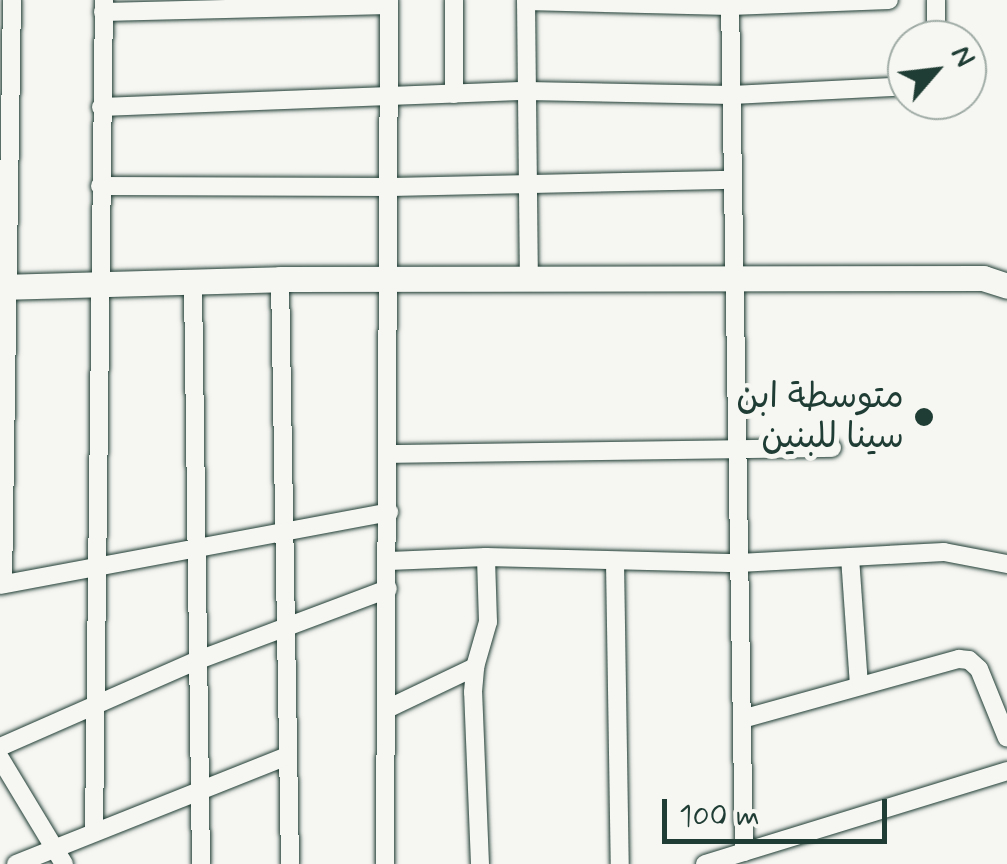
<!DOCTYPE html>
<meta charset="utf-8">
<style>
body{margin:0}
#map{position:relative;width:1007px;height:864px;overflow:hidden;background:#f6f6f2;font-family:Mynerve,"Playpen Sans Arabic",sans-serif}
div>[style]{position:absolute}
.roads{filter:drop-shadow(0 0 2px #1f3d34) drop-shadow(0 0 2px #1f3d34)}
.minor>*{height:18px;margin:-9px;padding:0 9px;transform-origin:9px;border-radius:9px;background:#f6f6f2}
.secondary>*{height:25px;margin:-12.5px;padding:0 12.5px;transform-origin:12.5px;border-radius:12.5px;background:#f6f6f2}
.dots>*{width:28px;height:28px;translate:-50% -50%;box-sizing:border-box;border:5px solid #f6f6f2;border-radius:50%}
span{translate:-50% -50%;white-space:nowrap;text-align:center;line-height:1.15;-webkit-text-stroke:10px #f6f6f2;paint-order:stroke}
.poi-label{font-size:35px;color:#1f3d34}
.right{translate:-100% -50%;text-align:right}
.north{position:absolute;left:887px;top:20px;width:100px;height:100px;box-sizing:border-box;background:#f6f6f2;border:2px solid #a0aca6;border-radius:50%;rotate:62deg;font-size:28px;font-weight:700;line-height:40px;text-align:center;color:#1f3d34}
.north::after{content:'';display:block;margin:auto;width:35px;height:45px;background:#1f3d34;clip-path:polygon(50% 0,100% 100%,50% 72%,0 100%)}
.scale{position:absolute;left:662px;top:799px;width:225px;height:45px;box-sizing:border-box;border:5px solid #1f3d34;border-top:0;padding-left:12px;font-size:30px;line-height:35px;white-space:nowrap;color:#1f3d34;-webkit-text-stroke:8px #f6f6f2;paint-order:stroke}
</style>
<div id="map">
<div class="roads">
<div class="minor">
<div style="left:526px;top:0;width:280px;rotate:89.4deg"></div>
<div style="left:730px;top:0;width:852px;rotate:89.06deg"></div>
<div style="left:936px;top:0;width:40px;rotate:90deg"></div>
<div style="left:526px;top:1px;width:204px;rotate:1.4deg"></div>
<div style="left:730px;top:6px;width:159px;rotate:-2.2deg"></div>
<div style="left:103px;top:12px;width:286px;rotate:-1.4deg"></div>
<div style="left:454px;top:94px;width:94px;rotate:-90deg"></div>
<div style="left:101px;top:107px;width:426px;rotate:-2.2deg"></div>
<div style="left:527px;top:91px;width:205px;rotate:1.1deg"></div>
<div style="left:732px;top:95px;width:175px;rotate:-2.9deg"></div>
<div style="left:100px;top:186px;width:291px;rotate:0.2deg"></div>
<div style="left:391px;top:187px;width:342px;rotate:-1.2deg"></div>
<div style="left:280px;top:279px;width:585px;rotate:89.02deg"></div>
<div style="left:193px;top:285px;width:579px;rotate:89.21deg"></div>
<div style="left:390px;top:454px;width:442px;rotate:-0.8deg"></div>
<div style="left:850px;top:557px;width:129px;rotate:86deg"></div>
<div style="left:389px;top:561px;width:97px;rotate:-2.4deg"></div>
<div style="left:486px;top:557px;width:253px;rotate:1.4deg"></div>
<div style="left:739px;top:563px;width:205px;rotate:-3.1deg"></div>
<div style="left:944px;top:552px;width:64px;rotate:10.8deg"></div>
<div style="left:615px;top:562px;width:302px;rotate:89.1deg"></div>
<div style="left:3px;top:584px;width:584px;rotate:-89.12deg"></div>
<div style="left:0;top:585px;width:396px;rotate:-10.6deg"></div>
<div style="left:387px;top:709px;width:98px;rotate:-25.5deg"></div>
<div style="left:742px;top:719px;width:225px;rotate:-15.5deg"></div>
<div style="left:959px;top:659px;width:10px;rotate:6deg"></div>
<div style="left:969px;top:660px;width:13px;rotate:42deg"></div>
<div style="left:979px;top:669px;width:74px;rotate:67.9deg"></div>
<div style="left:0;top:747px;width:214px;rotate:-23.7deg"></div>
<div style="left:196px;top:661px;width:205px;rotate:-20.6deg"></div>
<div style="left:0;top:758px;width:124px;rotate:58.9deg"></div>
<div style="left:94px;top:830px;width:830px;rotate:-89.31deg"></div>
<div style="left:16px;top:864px;width:292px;rotate:-21.7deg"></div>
<div style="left:385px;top:864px;width:864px;rotate:-89.73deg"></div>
<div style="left:480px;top:864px;width:172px;rotate:-92.3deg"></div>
<div style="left:473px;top:692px;width:25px;rotate:-85deg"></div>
<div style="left:475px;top:667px;width:47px;rotate:-73.9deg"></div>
<div style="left:488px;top:622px;width:65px;rotate:-91.8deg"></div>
<div style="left:705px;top:864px;width:316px;rotate:-17.1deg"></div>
</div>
<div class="secondary">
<div style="left:0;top:287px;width:280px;rotate:-1.6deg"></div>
<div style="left:280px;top:279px;width:703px;rotate:-0.08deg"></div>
<div style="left:983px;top:278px;width:25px;rotate:18deg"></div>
</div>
</div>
<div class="dots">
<div style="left:924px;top:417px;background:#1f3d34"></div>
</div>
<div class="poi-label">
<span class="right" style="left:904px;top:417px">متوسطة ابن<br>سينا للبنين</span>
</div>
<div class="north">N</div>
<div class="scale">100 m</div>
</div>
